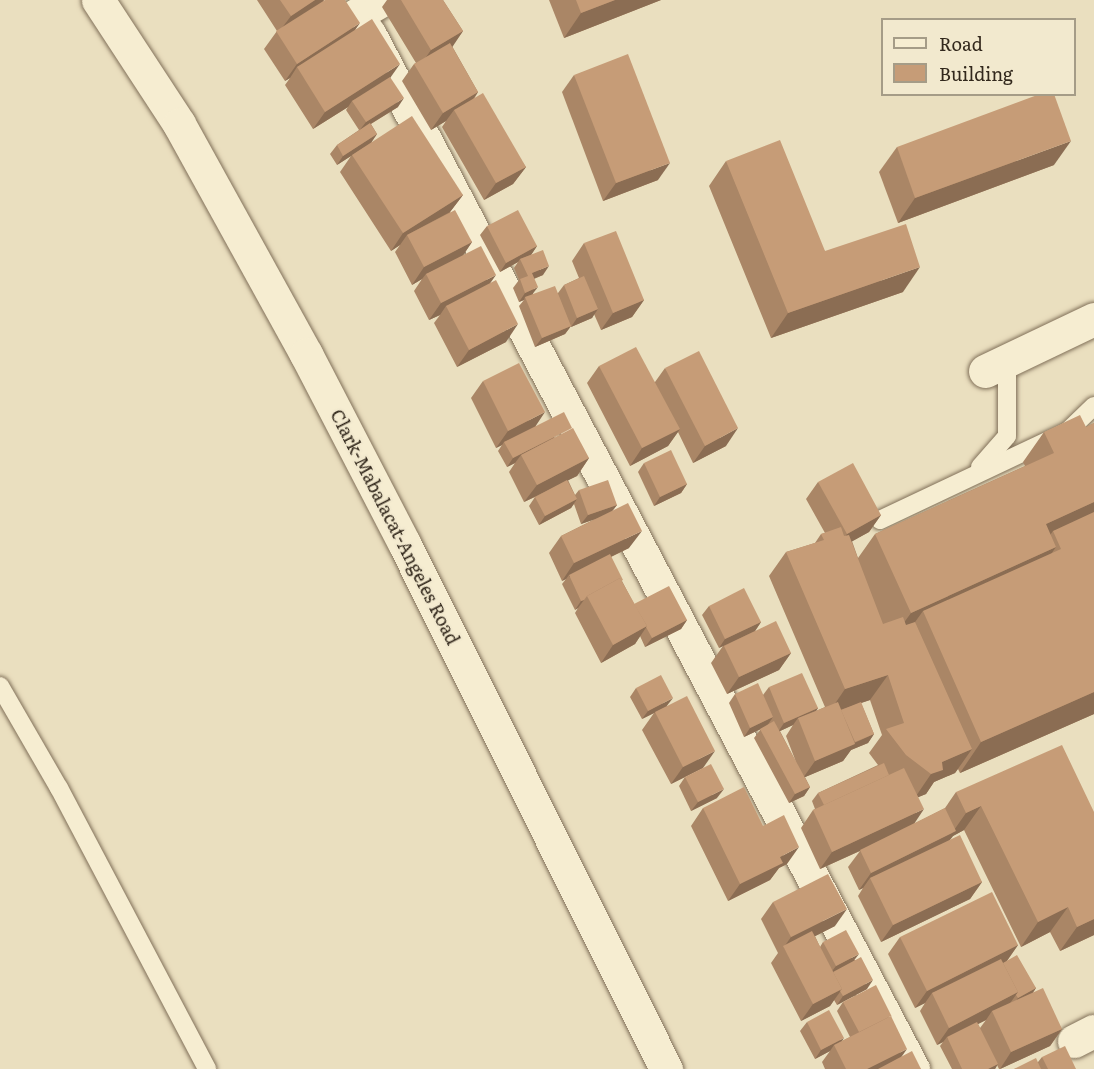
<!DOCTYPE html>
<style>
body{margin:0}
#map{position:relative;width:1094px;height:1069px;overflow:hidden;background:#eadfbf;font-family:Literata,serif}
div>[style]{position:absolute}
.roads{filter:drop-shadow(0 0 2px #817059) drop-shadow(0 0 2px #817059)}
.lane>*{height:18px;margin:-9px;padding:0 9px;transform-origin:9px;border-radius:9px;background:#f6edd1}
.street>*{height:33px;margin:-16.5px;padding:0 16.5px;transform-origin:16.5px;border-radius:16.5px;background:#f6edd1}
.secondary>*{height:33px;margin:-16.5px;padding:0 16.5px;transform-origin:16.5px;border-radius:16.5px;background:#f6edd1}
.wall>*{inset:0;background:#aa8666}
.shaded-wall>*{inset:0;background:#8b6d53}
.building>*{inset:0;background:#c69c77}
span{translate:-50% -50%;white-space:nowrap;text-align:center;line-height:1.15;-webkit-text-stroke:4.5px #f2e9ce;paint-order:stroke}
.street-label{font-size:18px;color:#32281c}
.legend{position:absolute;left:881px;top:18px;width:195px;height:78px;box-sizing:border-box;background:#f2e9ce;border:2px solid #a59c87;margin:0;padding:8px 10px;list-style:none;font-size:18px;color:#32281c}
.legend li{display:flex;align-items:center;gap:12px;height:30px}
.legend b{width:30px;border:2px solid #a59c87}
</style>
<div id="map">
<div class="roads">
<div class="lane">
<div style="left:980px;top:467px;width:41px;rotate:-48.9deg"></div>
<div style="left:1007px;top:436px;width:77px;rotate:-90deg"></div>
<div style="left:880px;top:520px;width:208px;rotate:-25.3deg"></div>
<div style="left:1068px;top:431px;width:36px;rotate:-44deg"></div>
<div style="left:0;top:686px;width:118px;rotate:60deg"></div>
<div style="left:59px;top:788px;width:318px;rotate:62.2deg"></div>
</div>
<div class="street">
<div style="left:382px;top:0;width:30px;rotate:150deg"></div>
<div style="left:356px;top:15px;width:24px;rotate:55deg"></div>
<div style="left:370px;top:35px;width:1168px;rotate:62.29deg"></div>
<div style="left:985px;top:371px;width:121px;rotate:-25.5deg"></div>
<div style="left:1074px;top:1041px;width:22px;rotate:-27deg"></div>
</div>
<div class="secondary">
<div style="left:98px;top:0;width:148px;rotate:56.8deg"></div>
<div style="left:179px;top:124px;width:263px;rotate:61.1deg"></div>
<div style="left:306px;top:354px;width:213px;rotate:62.6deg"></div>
<div style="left:404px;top:543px;width:588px;rotate:63.52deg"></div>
</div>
</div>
<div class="wall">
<div style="clip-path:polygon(257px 0,324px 0,323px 1px,355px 29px,390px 77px,398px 107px,371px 124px,377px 134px,371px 142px,463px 195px,450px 212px,472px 242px,463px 255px,490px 283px,506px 342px,457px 367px,434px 323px,440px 315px,429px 320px,414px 291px,422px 279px,412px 285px,395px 252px,400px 245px,391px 251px,340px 172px,351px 156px,337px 165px,330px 154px,337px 145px,359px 130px,346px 110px,348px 107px,313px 129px,285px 85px,290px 78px,285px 81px,264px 49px,277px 31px)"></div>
<div style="clip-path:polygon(387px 0,443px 0,463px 31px,452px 46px,478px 92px,474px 99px,526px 167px,513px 184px,484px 200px,442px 127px,446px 121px,431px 130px,402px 81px,414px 64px,416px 63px,382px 7px)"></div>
<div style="clip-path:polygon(549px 0,661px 0,564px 38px)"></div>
<div style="clip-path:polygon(574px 75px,658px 180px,603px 201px,562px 92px)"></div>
<div style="clip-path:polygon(897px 147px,1054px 165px,898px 223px,879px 172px)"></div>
<div style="clip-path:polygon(726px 161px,825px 251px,903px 292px,771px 338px,709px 186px)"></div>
<div style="clip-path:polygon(487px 226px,537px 246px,531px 255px,543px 275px,534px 279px,533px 294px,558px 293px,564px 285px,579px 278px,572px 261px,584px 243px,644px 300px,632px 317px,601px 330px,594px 314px,592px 318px,571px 327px,571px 326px,565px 334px,535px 347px,519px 306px,524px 300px,519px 302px,513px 288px,519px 280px,514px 268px,518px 262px,500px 272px,480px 235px)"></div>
<div style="clip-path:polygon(599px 366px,655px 382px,665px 368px,726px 446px,693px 463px,678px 432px,668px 446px,630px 466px,587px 383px)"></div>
<div style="clip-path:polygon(483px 381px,535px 426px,589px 458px,577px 476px,568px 480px,575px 495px,579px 490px,617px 505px,612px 511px,629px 548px,611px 557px,622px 581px,634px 604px,687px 620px,681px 629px,645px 647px,640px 636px,635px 644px,601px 663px,575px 613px,578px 608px,575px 610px,562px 584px,566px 579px,562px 581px,549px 553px,561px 536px,595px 519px,581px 524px,574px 504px,571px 508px,539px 525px,529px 506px,535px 497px,524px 502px,509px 472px,515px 463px,507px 467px,498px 451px,502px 445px,496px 448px,471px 398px)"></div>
<div style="clip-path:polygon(evenodd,1094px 423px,1094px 714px,960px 773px,958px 769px,955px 773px,934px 782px,926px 794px,918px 797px,914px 824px,945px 808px,956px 792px,1094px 812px,1094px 935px,1060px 951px,1050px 932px,1021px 947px,964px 830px,953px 836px,949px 840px,982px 882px,970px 899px,881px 942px,858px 896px,863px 888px,859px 890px,848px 867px,860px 851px,820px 869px,801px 828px,813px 810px,815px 809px,812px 801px,818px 793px,878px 765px,869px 753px,882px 735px,870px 700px,861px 703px,874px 734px,868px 743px,851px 750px,843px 761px,805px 777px,810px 787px,804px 796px,789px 803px,754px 738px,761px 729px,744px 737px,729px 703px,735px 694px,763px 695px,769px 687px,818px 708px,816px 711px,825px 707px,769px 576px,786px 552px,815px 543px,821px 534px,825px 533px,806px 499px,818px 482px,881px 515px,869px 532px,852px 541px,858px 558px,875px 534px,1025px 466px,1023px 462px,1044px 432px,1086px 427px,1094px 423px,793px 725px,786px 736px,796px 762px,780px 731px,793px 725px)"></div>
<div style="clip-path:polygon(644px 463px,687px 484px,681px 493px,654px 506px,638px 472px)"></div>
<div style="clip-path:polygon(709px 606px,761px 622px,755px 631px,791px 653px,779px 670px,727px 694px,711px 663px,723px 646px,719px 648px,702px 615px)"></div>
<div style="clip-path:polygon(636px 688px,667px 706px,703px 768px,671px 784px,642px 730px,654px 713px,642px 719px,630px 697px)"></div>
<div style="clip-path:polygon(685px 777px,717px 798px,691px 811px,679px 786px)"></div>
<div style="clip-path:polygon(703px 808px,763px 826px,787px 864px,779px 868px,770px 880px,728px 901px,691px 826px)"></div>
<div style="clip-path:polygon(773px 902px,835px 926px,815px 936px,820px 947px,823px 942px,855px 960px,867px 989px,837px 1005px,834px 1000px,830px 1006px,801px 1021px,771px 963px,778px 953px,761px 919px)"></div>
<div style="clip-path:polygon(evenodd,900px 937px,1018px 945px,1007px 961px,1036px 988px,1033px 992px,1062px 1029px,1050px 1046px,1000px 1069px,999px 1069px,997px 1065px,995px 1069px,952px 1069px,940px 1046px,943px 1042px,937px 1045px,920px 1011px,925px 1003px,915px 1008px,888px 954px,900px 937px,986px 1020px,980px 1028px,978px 1024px,986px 1020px)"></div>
<div style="clip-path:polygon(843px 1002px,891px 1018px,901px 1057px,921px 1069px,825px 1069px,822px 1062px,830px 1051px,815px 1059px,800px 1031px,807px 1022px,842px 1041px,850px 1037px,837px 1011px)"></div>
<div style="clip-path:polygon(1042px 1057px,1076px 1069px,1014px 1069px,1038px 1062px)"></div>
</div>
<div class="shaded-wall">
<div style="clip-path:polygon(315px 0,324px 0,319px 7px,278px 33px,291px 16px)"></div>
<div style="clip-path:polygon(615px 0,661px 0,564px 38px,581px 13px)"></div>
<div style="clip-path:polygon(360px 23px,348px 40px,297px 67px,290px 78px,285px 81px,297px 64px)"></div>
<div style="clip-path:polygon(463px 31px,451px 49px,419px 67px,431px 50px)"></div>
<div style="clip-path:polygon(400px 64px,388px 81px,352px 101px,348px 107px,313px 129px,325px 112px)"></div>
<div style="clip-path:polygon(478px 92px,466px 109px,454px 110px,446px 121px,431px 130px,443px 113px)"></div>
<div style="clip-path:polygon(404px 98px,398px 107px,359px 131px,366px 122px)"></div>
<div style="clip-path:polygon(377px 134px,371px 143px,337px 165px,343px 156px)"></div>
<div style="clip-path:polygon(1071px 141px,1054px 165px,898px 223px,915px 198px)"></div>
<div style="clip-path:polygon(670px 163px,658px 180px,603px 201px,616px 183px)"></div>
<div style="clip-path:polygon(526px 167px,513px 184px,484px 200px,496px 183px)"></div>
<div style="clip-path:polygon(463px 195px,450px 212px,407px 235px,400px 245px,391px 251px,403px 233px)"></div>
<div style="clip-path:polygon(472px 242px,460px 260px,426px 274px,422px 279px,412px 285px,424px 267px)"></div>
<div style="clip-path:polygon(537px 246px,531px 255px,520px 259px,518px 262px,500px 272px,506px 263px)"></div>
<div style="clip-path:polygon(549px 266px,543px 275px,525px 282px,532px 273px)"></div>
<div style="clip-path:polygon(920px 267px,903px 292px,771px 338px,788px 313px)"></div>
<div style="clip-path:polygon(496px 275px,484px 292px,446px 306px,440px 315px,429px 320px,441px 303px)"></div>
<div style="clip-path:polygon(538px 287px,531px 296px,525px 297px,524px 300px,519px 302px,525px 293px)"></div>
<div style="clip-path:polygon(644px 300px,632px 317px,601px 330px,613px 313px)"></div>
<div style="clip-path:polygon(598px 309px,592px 318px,571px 327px,577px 318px)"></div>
<div style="clip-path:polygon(518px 324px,506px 342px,457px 367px,469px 350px)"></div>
<div style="clip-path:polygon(571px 326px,565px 334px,535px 347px,542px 338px)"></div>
<div style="clip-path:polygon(545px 412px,533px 430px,504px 442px,502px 445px,496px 448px,508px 431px)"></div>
<div style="clip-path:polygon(572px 428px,521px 455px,515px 463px,507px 467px,513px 458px)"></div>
<div style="clip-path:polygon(738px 428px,726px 446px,693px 463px,705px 446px)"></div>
<div style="clip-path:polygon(680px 429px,668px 446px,630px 466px,642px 448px)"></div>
<div style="clip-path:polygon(589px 458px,577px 476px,524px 502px,537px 485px)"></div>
<div style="clip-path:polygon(687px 484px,681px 493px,654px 506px,660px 497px)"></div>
<div style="clip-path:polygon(577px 499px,571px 508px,539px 525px,545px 516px)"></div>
<div style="clip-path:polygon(1094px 502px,1094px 523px,1053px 531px,1041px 548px,1046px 524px)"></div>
<div style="clip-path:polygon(617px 505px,610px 514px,581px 524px,588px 515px)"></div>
<div style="clip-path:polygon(881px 515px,869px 532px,835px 551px,847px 534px)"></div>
<div style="clip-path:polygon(642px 531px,629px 548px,569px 577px,569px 575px,566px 579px,562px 581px,574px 563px)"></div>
<div style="clip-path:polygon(1056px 547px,1035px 577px,923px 611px,905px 636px,889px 643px,911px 613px)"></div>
<div style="clip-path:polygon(584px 600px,578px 608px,575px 610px,581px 601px)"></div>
<div style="clip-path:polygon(687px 620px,681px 629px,645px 647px,652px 638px)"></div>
<div style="clip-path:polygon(761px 622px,755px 631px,719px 648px,725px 639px)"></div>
<div style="clip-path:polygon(647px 626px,635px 644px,601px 663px,613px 645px)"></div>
<div style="clip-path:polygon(791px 653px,779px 670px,727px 694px,739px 677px)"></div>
<div style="clip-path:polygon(888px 675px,870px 700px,828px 714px,845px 689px)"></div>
<div style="clip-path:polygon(1094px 692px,1094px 714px,960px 773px,981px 742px)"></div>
<div style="clip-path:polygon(673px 698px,666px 707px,642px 719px,648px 711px)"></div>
<div style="clip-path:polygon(818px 708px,812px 717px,798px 718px,793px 725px,778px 732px,784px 723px)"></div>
<div style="clip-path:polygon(773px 717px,767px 726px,744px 737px,750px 728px)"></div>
<div style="clip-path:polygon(874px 734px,868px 743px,851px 750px,843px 761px,803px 778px,815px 761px)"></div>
<div style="clip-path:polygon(972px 749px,955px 773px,934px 782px,926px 794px,914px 799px,931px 774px,942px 762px)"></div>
<div style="clip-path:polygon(715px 751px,703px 768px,671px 784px,683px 767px)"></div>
<div style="clip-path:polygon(810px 787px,804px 796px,789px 803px,795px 794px)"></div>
<div style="clip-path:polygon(724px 789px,717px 798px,691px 811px,698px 802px)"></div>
<div style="clip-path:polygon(981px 806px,964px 830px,953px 836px,944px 848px,870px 878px,863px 888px,859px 890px,871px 873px,952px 833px,966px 813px)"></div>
<div style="clip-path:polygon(924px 809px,912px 827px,820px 869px,832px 852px)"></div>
<div style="clip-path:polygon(799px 847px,787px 864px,779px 868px,770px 880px,728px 901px,740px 884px,780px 857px)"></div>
<div style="clip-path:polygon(982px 882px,970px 899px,881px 942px,893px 925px)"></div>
<div style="clip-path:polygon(1068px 907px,1050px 932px,1021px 947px,1038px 922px)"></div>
<div style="clip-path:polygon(847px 909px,835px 926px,786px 951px,784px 947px,791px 937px)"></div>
<div style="clip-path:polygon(1094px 919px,1094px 935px,1060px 951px,1077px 927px)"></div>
<div style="clip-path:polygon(1018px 945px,1006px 962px,932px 993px,925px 1003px,915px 1008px,927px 991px)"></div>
<div style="clip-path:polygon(859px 954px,852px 963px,829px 975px,836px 966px)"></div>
<div style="clip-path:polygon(873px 980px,867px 989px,837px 1005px,843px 996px)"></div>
<div style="clip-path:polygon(1036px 988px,1030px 997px,1012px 1007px,1018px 998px)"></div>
<div style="clip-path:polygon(842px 989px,830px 1006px,801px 1021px,813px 1004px)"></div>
<div style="clip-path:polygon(1018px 992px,1006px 1009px,992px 1011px,986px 1020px,948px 1039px,947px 1037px,943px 1042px,937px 1045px,949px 1028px)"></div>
<div style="clip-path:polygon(1062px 1029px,1050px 1046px,1000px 1069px,1011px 1052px)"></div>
<div style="clip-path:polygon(844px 1038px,838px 1047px,834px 1045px,830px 1051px,815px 1059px,821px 1050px)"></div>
<div style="clip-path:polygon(907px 1049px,895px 1066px,889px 1069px,867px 1069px)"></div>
<div style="clip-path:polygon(998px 1064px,995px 1069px,988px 1069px)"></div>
</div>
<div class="building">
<div style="clip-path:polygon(280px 0,315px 0,291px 16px)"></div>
<div style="clip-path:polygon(325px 0,345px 0,360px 23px,297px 64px,276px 31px)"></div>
<div style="clip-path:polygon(401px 0,443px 0,463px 31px,431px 50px)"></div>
<div style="clip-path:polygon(576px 0,615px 0,581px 13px)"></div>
<div style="clip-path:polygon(372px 19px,400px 64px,325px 112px,297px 67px)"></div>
<div style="clip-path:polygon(450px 43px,478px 92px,443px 113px,414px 64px)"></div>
<div style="clip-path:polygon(628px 54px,670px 163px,616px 183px,574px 75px)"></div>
<div style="clip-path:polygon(390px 77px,404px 98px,366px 122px,352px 101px)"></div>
<div style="clip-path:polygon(483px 93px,526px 167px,496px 183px,454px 110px)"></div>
<div style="clip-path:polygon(1040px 94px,1054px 94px,1071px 141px,915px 198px,897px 147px)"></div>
<div style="clip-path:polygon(412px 116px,463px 195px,403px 233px,352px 155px)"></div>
<div style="clip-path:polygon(370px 123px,377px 134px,343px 156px,337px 145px)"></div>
<div style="clip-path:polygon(780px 140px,825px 251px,906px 224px,920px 267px,788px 313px,726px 161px)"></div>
<div style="clip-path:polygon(455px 210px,472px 242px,424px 267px,407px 235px)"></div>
<div style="clip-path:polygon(518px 210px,537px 246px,506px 263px,487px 226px)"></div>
<div style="clip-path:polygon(616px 231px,644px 300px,613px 313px,584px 243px)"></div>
<div style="clip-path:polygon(481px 246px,496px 275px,441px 303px,426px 274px)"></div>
<div style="clip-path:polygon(543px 250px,549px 266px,532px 273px,538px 287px,525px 293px,520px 279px,528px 276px,520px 259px)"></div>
<div style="clip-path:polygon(584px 276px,598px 309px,577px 318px,564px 285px)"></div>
<div style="clip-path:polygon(496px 280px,518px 324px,469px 350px,446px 306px)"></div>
<div style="clip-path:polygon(555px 286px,571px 326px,542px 338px,525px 297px)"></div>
<div style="clip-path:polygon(636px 347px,680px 429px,642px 448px,599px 366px)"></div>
<div style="clip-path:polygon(699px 351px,738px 428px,705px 446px,665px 368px)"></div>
<div style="clip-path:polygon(519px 363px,545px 412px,508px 431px,483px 381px)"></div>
<div style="clip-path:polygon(564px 412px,572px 428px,513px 458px,504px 442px)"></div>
<div style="clip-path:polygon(1080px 415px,1086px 427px,1094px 423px,1094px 502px,1046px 524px,1056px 547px,911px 613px,875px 534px,1054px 453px,1044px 432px)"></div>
<div style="clip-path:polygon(573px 428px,589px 458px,537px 485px,521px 455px)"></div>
<div style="clip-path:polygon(671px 450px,687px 484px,660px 497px,644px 463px)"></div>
<div style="clip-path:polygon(853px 463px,881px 515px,847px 534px,818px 482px)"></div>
<div style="clip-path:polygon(567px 480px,577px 499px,545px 516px,535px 497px)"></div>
<div style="clip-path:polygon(608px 480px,617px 505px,588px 515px,579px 490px)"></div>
<div style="clip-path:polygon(628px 503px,642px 531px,574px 563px,561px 536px)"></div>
<div style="clip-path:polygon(1094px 512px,1094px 692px,981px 742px,923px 611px,1061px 549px,1053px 531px)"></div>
<div style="clip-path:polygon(841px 527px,844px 536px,849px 535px,883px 624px,903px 617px,906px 625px,915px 622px,972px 749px,942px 762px,943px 770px,931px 774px,906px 755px,886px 729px,904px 723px,888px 675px,845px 689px,786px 552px,824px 540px,821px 534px)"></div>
<div style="clip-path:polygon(610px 554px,623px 580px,621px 581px,620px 578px,587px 596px,584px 600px,581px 601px,569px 575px)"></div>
<div style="clip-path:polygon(620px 578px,647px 626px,613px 645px,587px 596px)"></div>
<div style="clip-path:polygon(669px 586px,687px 620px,652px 638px,646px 627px,647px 626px,634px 604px)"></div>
<div style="clip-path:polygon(744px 588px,761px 622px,725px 639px,709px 606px)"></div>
<div style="clip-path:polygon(776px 621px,791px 653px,739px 677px,724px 646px)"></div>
<div style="clip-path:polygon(802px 673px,818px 708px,784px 723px,769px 687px)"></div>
<div style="clip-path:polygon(661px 675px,673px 698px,648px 711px,636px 688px)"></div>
<div style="clip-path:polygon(758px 683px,773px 717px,750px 728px,735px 694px)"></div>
<div style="clip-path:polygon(687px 696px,715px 751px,683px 767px,655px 712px)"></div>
<div style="clip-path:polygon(838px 702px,855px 744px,815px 761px,798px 718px)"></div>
<div style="clip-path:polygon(861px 702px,874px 734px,855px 742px,841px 710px)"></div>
<div style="clip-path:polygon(774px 721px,810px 787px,795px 794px,760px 729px)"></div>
<div style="clip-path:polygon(1062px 745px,1094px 812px,1094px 919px,1077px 927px,1068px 907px,1038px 922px,981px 806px,966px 813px,956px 792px)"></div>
<div style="clip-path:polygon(884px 763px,889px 775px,824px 805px,818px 793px)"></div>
<div style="clip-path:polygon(711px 764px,724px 789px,698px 802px,685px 777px)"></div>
<div style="clip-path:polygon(904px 768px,924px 809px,832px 852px,813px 810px)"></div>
<div style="clip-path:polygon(744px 787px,763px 826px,784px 815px,799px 847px,780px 857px,783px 863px,740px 884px,703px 808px)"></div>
<div style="clip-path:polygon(945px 808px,956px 831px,871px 873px,860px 850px)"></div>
<div style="clip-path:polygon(960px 835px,982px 882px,893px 925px,870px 878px)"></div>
<div style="clip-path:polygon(828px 874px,847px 909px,791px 937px,773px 902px)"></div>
<div style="clip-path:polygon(992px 892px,1018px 945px,927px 991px,900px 937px)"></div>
<div style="clip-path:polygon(846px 930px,859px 954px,836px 966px,823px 942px)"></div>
<div style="clip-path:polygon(812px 931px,842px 989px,813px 1004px,783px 946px)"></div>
<div style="clip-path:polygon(1017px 955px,1036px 988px,1018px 998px,1016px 995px,1018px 992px,1003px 963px)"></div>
<div style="clip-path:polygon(861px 957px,873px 980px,843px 996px,840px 991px,842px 989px,833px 972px)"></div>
<div style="clip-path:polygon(1001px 959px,1018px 992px,949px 1028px,932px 993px)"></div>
<div style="clip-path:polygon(876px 985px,892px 1017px,891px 1016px,859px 1032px,843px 1002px)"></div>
<div style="clip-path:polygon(1043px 988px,1062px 1029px,1011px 1052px,992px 1011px)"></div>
<div style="clip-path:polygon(829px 1010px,844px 1038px,821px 1050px,807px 1022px)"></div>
<div style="clip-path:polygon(891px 1016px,907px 1049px,867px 1069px,846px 1069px,834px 1045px)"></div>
<div style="clip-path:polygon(977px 1022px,998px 1064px,988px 1069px,962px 1069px,947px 1037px)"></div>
<div style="clip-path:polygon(1065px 1046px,1076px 1069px,1048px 1069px,1042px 1057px)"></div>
<div style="clip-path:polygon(912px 1051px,921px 1069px,878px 1069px)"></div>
<div style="clip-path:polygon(1036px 1058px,1041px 1069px,1014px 1069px)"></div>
</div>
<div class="street-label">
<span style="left:395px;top:527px;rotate:63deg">Clark-Mabalacat-Angeles Road</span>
</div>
<ul class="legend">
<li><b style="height:8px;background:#f6edd1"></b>Road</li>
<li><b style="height:16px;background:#c69c77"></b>Building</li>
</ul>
</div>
